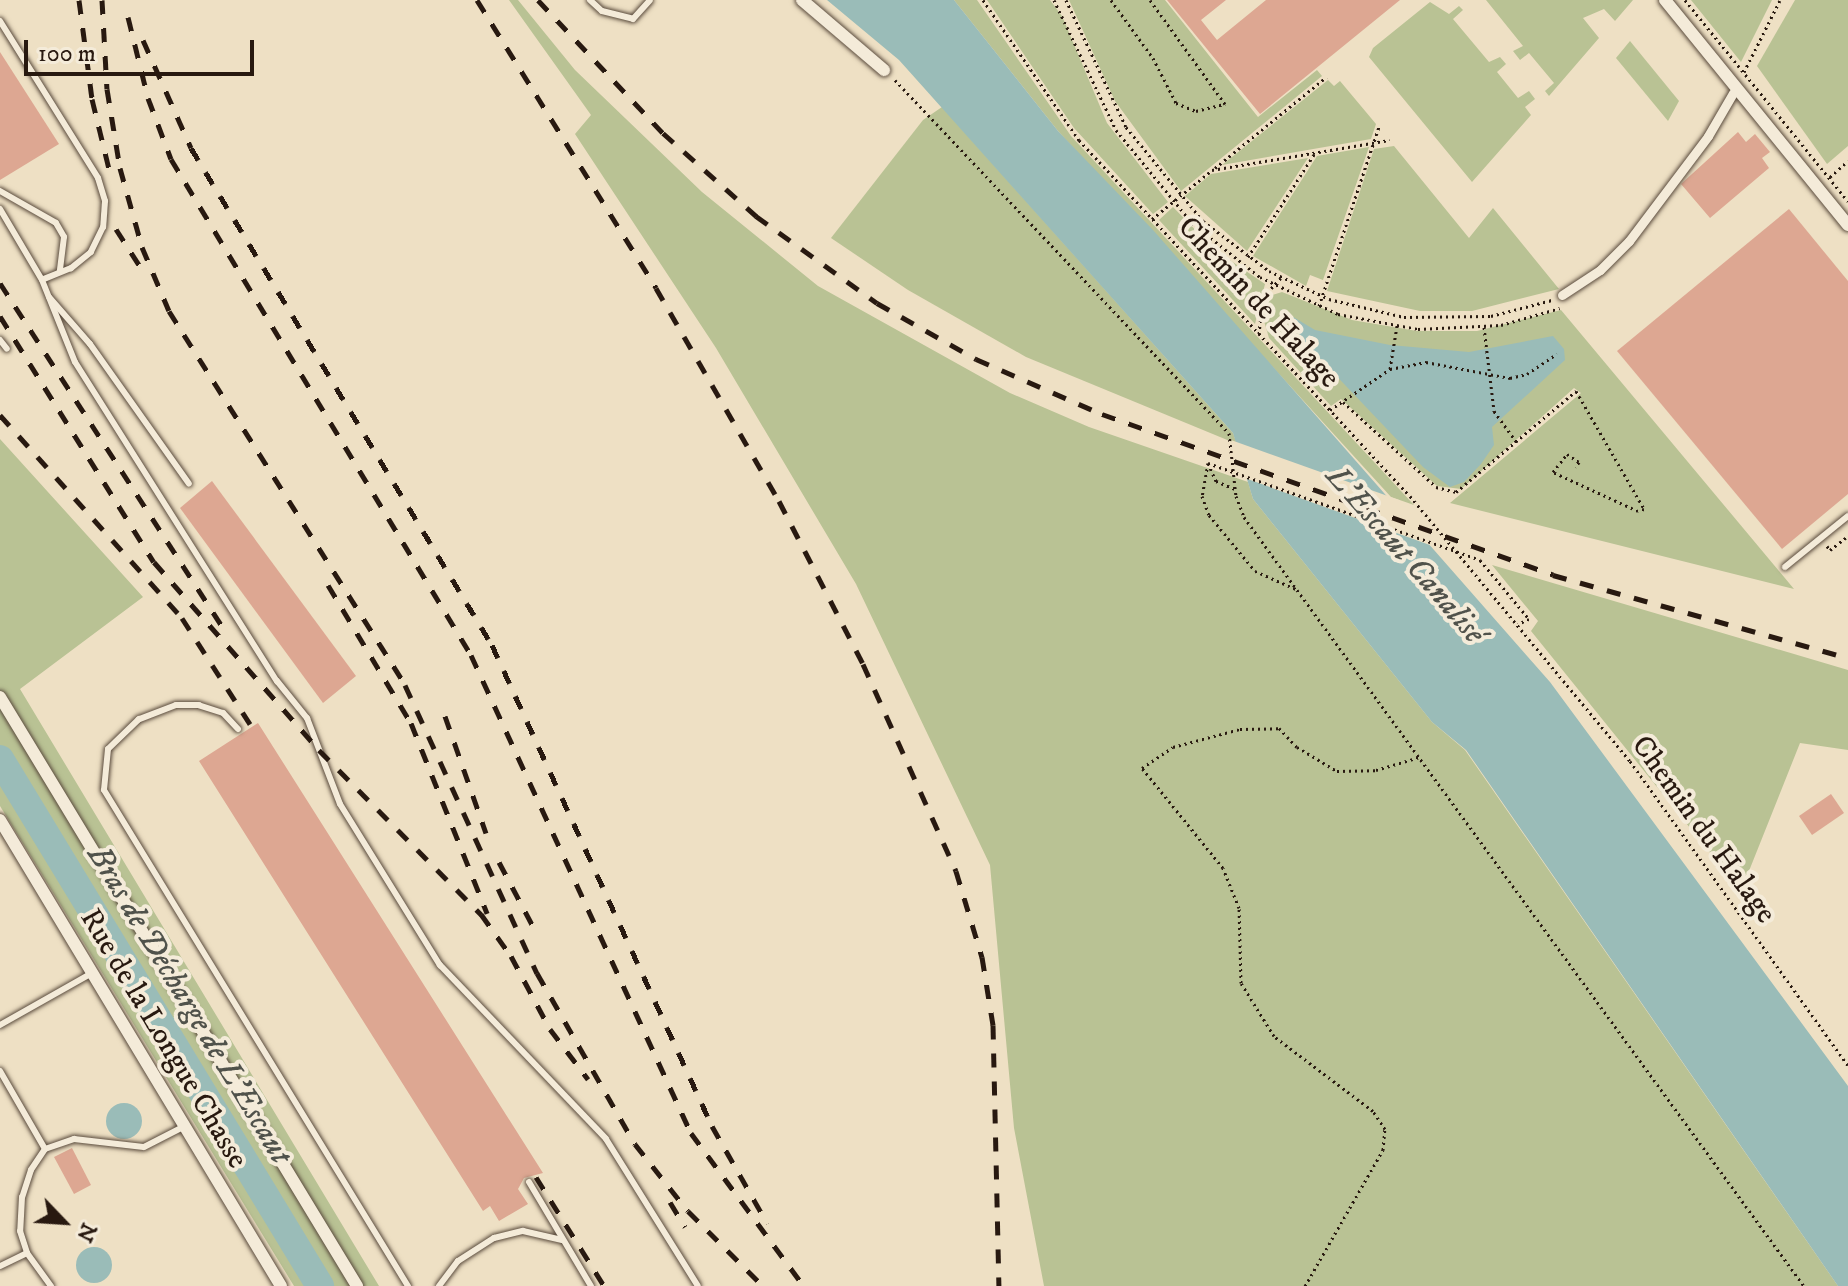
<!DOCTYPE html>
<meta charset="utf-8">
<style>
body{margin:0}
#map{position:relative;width:1848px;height:1286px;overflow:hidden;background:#eee0c4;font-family:"IM FELL DW Pica",serif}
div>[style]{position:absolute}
.green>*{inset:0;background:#b9c294}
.water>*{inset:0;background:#9abcb8}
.round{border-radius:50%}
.pier>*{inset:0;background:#eee0c4}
.river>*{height:28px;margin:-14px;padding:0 14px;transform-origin:14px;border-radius:14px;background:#9abcb8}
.building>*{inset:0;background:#dda792}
.path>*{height:3px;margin-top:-1.5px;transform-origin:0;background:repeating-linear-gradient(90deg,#281910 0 2px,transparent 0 6px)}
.roads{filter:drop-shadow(0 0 2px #5a4b3d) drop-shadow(0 0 2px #5a4b3d)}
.service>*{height:6px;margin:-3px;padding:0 3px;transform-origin:3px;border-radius:3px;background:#f4ebd9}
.pedestrian>*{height:9px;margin:-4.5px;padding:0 4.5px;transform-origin:4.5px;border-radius:4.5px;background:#f4ebd9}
.minor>*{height:12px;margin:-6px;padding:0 6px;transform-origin:6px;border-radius:6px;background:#f4ebd9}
.rail>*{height:5px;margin-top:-2.5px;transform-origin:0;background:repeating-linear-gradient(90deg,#281910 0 14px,transparent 0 28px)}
.path-bridge>*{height:3px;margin-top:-1.5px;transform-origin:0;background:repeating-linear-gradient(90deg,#281910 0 2px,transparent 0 6px)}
span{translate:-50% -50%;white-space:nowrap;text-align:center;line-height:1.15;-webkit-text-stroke:8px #f4ebd9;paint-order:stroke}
.street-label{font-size:30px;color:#281910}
.water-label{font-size:32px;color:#50524b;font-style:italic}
.north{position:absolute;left:24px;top:1182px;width:80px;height:80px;-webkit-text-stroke:6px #f4ebd9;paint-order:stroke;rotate:115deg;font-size:22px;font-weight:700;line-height:32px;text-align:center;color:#281910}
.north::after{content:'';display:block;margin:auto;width:28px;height:36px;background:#281910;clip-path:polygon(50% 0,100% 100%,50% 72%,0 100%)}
.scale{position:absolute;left:24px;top:40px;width:230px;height:36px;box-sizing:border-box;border:4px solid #281910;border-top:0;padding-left:10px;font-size:24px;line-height:28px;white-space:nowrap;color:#281910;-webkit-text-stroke:6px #f4ebd9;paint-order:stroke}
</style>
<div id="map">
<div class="green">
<div style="clip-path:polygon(509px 0,518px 0,575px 70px,702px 192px,818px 286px,1010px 393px,1089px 427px,1248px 482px,1253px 499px,1432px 722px,1465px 750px,1838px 1286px,1044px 1286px,1014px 1128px,990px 865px,856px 584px,716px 348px,575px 134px,591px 115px)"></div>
<div style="clip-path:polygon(954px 0,977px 0,1071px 136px,1414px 505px,1391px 497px,1058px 131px)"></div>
<div style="clip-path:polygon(987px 0,1050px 0,1062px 16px,1107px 123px,1168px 202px,1153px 214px,1074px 128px)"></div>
<div style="clip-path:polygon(1069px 0,1165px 0,1258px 117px,1317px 70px,1322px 76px,1181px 191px,1115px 101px)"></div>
<div style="clip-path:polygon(1486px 0,1633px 0,1615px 21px,1604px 9px,1583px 18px,1599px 38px,1549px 96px,1545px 91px,1554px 83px,1529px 53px,1520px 60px,1513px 51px,1523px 46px)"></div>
<div style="clip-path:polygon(1691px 0,1772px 0,1741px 62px)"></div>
<div style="clip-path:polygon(1795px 0,1848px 0,1848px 146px,1827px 164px,1757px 66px)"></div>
<div style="clip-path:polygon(1430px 2px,1449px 14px,1459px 6px,1463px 10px,1453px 19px,1489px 62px,1500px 57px,1506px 64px,1497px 72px,1518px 98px,1529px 91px,1535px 99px,1525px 107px,1531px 115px,1472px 182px,1369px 57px,1373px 48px)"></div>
<div style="clip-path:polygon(1630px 41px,1679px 101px,1668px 121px,1616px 58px)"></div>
<div style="clip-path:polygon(1328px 80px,1334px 86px,1340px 81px,1376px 124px,1371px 139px,1222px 165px)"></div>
<div style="clip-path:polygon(942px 107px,1233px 433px,1237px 444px,1026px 357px,908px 290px,831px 238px,923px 120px)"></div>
<div style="clip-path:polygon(1394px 146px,1469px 238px,1493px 208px,1559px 289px,1472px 311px,1420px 311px,1327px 291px,1374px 149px)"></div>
<div style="clip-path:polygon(1369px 147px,1323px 280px,1310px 275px,1306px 286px,1253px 256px,1317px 156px)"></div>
<div style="clip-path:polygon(1308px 158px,1247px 251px,1185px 196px,1211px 174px)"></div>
<div style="clip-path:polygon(1173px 207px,1215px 250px,1265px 284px,1255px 324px,1159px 220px)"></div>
<div style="clip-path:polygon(1282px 292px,1352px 320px,1417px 331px,1477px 331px,1561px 310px,1794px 589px,1450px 503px,1581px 393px,1574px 388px,1461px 489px,1437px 486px,1341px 399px,1331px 406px,1269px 338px,1262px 314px,1266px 297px)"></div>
<div style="clip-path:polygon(0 439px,143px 597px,20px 689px,379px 1286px,294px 1286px,0 806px)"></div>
<div style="clip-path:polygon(1492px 565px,1848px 670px,1848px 750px,1800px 743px,1741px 891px,1531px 631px,1538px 621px)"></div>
</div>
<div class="water">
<div style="clip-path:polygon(827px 0,954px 0,1058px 131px,1153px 230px,1550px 682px,1848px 1086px,1848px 1286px,1838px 1286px,1466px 750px,1432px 722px,1253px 499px,1233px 433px,899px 60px)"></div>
<div style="clip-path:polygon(1280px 309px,1315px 330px,1390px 345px,1469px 352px,1553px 336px,1564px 349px,1565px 360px,1492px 427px,1494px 445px,1481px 464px,1464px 482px,1450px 487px,1423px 467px,1307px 345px)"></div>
<div class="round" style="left:106px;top:1103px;width:36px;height:36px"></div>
<div class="round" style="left:76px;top:1247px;width:36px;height:36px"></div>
</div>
<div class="pier">
<div style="clip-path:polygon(1231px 440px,1399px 500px,1438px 548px,1242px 477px)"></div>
</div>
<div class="river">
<div style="left:0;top:759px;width:617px;rotate:58.73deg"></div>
</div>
<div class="building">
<div style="clip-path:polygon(1167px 0,1226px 0,1201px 20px,1217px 40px,1266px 0,1400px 0,1260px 114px)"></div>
<div style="clip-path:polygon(0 52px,59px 144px,0 180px)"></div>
<div style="clip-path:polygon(1738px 132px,1746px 142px,1755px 134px,1770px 152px,1762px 158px,1769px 168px,1710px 218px,1681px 184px)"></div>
<div style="clip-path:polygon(1789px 209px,1848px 281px,1848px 494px,1782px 549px,1617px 351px)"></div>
<div style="clip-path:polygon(212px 481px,356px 676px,323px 703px,180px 508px)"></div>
<div style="clip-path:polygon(258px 723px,543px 1173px,524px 1178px,518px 1189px,528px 1204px,499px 1221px,490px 1206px,483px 1211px,199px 761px)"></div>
<div style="clip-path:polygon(1831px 794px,1844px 813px,1812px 835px,1799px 816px)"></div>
<div style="clip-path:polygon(72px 1148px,91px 1185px,74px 1194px,54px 1157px)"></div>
</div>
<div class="path">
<div style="left:983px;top:0;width:170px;rotate:55.6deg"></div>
<div style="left:1079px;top:140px;width:486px;rotate:47.1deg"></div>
<div style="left:1410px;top:496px;width:344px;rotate:50.3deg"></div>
<div style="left:1630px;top:761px;width:374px;rotate:54.4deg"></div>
<div style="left:1054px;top:0;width:144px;rotate:64.5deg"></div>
<div style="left:1116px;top:130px;width:120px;rotate:50.7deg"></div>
<div style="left:1192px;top:223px;width:87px;rotate:38.5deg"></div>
<div style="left:1260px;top:277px;width:86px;rotate:25.4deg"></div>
<div style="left:1338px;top:314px;width:81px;rotate:10.6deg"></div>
<div style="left:1418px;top:329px;width:83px;rotate:-2.8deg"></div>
<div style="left:1501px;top:325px;width:61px;rotate:-16.1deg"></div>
<div style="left:1066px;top:0;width:140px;rotate:64.7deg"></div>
<div style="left:1126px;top:127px;width:122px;rotate:50.7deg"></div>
<div style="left:1203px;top:221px;width:83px;rotate:37.1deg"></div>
<div style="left:1269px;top:271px;width:66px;rotate:25deg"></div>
<div style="left:1329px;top:299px;width:77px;rotate:13.5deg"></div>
<div style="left:1404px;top:317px;width:87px;rotate:-0.7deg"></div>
<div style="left:1491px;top:316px;width:63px;rotate:-14.7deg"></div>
<div style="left:1111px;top:0;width:72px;rotate:54.1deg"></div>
<div style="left:1153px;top:58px;width:51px;rotate:62.9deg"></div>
<div style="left:1176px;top:103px;width:22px;rotate:22deg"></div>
<div style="left:1196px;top:111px;width:30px;rotate:-14deg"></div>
<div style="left:1225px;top:104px;width:128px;rotate:-125.8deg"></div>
<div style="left:1685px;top:0;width:259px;rotate:51deg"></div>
<div style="left:1744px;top:72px;width:80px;rotate:-63.4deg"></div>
<div style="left:895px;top:80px;width:486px;rotate:46.6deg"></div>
<div style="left:1229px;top:433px;width:63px;rotate:83.7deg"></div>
<div style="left:1236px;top:496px;width:22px;rotate:69deg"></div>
<div style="left:1244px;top:517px;width:951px;rotate:53.94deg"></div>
<div style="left:1215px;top:168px;width:144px;rotate:-39.3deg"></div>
<div style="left:1830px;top:177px;width:24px;rotate:-42deg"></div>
<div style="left:1152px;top:219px;width:77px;rotate:-39.2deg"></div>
<div style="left:1212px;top:170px;width:180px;rotate:-9.6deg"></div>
<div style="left:1248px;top:257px;width:124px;rotate:-57.2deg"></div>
<div style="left:1319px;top:306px;width:189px;rotate:-71.5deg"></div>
<div style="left:1484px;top:327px;width:85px;rotate:83.2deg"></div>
<div style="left:1494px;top:411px;width:39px;rotate:54deg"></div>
<div style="left:1259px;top:334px;width:37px;rotate:-84deg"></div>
<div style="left:1263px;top:297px;width:26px;rotate:-47deg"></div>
<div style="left:1390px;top:369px;width:37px;rotate:-11deg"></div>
<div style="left:1426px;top:362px;width:86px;rotate:10.8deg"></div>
<div style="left:1510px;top:378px;width:17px;rotate:-13deg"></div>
<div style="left:1527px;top:374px;width:36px;rotate:-34deg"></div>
<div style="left:1343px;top:402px;width:126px;rotate:42.4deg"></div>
<div style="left:1436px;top:487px;width:21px;rotate:14deg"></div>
<div style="left:1456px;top:492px;width:157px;rotate:-40.1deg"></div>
<div style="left:1576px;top:391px;width:136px;rotate:60deg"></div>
<div style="left:1644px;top:509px;width:6px;rotate:162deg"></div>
<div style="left:1638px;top:511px;width:94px;rotate:-155.4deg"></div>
<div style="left:1553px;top:472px;width:23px;rotate:-52deg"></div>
<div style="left:1567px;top:454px;width:14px;rotate:34deg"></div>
<div style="left:1579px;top:462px;width:6px;rotate:121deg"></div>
<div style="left:1330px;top:410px;width:73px;rotate:-34.3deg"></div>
<div style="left:1390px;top:369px;width:44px;rotate:-80.8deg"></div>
<div style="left:1208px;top:463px;width:34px;rotate:100deg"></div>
<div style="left:1202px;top:496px;width:20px;rotate:70deg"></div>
<div style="left:1209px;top:515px;width:72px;rotate:50.6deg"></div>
<div style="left:1255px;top:571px;width:45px;rotate:23.7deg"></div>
<div style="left:1208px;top:463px;width:20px;rotate:66deg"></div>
<div style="left:1216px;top:481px;width:21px;rotate:23deg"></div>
<div style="left:1827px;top:546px;width:5px;rotate:53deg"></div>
<div style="left:1830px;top:550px;width:23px;rotate:-38deg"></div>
<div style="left:1480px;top:560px;width:77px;rotate:50.3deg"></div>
<div style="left:1529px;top:619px;width:12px;rotate:156deg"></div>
<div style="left:1305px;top:1286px;width:157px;rotate:-60.2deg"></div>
<div style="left:1383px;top:1150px;width:21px;rotate:-85deg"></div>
<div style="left:1385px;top:1129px;width:22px;rotate:-124deg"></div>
<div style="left:1373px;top:1111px;width:124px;rotate:-142.9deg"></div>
<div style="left:1274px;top:1036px;width:62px;rotate:-121.9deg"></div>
<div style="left:1241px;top:983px;width:75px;rotate:-91.5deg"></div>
<div style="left:1239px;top:908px;width:43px;rotate:-111.8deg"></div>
<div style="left:1223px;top:868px;width:129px;rotate:-129deg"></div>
<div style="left:1142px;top:768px;width:37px;rotate:-34deg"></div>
<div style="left:1173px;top:747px;width:69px;rotate:-15deg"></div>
<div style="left:1240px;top:729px;width:39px;rotate:-1deg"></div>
<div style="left:1279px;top:728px;width:26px;rotate:47deg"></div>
<div style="left:1297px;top:747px;width:47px;rotate:31deg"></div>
<div style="left:1337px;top:771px;width:39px;rotate:-1deg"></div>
<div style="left:1376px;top:770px;width:46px;rotate:-16.5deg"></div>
</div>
<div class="roads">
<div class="service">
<div style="left:590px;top:0;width:16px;rotate:43deg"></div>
<div style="left:602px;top:11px;width:32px;rotate:14deg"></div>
<div style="left:633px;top:19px;width:25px;rotate:-48deg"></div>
<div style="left:0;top:21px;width:185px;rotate:58deg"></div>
<div style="left:98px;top:178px;width:24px;rotate:73deg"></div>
<div style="left:105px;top:201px;width:26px;rotate:94deg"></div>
<div style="left:103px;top:227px;width:28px;rotate:116deg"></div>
<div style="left:91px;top:252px;width:26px;rotate:141deg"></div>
<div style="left:71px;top:268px;width:31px;rotate:158deg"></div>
<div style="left:0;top:191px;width:64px;rotate:29.7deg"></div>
<div style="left:56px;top:223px;width:16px;rotate:60deg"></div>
<div style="left:64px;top:237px;width:35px;rotate:97deg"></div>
<div style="left:0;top:209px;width:82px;rotate:59.4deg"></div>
<div style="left:42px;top:280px;width:88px;rotate:68.1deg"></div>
<div style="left:75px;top:362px;width:378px;rotate:57.7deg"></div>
<div style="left:277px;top:681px;width:48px;rotate:51deg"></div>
<div style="left:307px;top:718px;width:92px;rotate:69deg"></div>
<div style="left:340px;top:804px;width:190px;rotate:58.2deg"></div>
<div style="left:440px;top:965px;width:240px;rotate:46.3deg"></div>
<div style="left:606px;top:1139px;width:173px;rotate:58deg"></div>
<div style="left:49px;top:297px;width:62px;rotate:48.9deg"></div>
<div style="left:90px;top:344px;width:171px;rotate:54.7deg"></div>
<div style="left:0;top:340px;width:11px;rotate:52deg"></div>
<div style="left:1785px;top:567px;width:81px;rotate:-39deg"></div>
<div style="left:238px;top:729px;width:22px;rotate:-133deg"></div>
<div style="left:223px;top:713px;width:25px;rotate:-162deg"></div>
<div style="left:199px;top:705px;width:23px;rotate:180deg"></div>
<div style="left:176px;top:705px;width:40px;rotate:159deg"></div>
<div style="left:139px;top:719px;width:43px;rotate:135.9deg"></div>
<div style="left:108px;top:749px;width:41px;rotate:95.6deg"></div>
<div style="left:104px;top:790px;width:582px;rotate:58.5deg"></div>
<div style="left:0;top:1025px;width:106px;rotate:-29.5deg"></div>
<div style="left:0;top:1071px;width:90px;rotate:60deg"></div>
<div style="left:45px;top:1149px;width:25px;rotate:124deg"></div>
<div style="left:31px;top:1170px;width:28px;rotate:108deg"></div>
<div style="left:22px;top:1197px;width:34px;rotate:93deg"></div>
<div style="left:20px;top:1231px;width:23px;rotate:72deg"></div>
<div style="left:27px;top:1253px;width:30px;rotate:154deg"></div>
<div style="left:45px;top:1149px;width:31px;rotate:-19deg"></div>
<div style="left:74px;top:1139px;width:70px;rotate:6.5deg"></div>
<div style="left:144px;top:1147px;width:46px;rotate:-27.1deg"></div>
<div style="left:529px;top:1182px;width:121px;rotate:59.2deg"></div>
<div style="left:27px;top:1253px;width:41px;rotate:54deg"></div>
<div style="left:439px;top:1286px;width:31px;rotate:-53deg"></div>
<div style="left:458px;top:1261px;width:43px;rotate:-32.6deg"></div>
<div style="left:494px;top:1238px;width:30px;rotate:-14deg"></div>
<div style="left:523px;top:1231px;width:40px;rotate:13deg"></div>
</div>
<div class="pedestrian">
<div style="left:1562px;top:295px;width:45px;rotate:-33.3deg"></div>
<div style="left:1600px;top:270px;width:41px;rotate:-45deg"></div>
<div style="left:1629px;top:241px;width:131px;rotate:-53deg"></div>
<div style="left:1708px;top:136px;width:50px;rotate:-59.8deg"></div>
</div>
<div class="minor">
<div style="left:802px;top:0;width:108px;rotate:40.5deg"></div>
<div style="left:1665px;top:0;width:290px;rotate:50.9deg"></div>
<div style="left:0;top:697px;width:689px;rotate:58.78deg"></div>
<div style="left:0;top:820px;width:544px;rotate:58.91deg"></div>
</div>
</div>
<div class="rail">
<div style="left:79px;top:0;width:100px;rotate:82.5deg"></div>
<div style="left:92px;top:99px;width:80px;rotate:76.3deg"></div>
<div style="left:102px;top:0;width:89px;rotate:86.8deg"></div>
<div style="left:107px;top:89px;width:80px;rotate:80.7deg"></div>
<div style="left:120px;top:168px;width:82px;rotate:74.4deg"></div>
<div style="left:142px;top:247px;width:69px;rotate:67.1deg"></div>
<div style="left:169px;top:311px;width:442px;rotate:57.7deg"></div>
<div style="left:405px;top:685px;width:317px;rotate:65.4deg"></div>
<div style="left:537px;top:973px;width:197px;rotate:60.2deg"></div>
<div style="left:635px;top:1144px;width:85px;rotate:51.7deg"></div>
<div style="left:688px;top:1211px;width:106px;rotate:45deg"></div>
<div style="left:477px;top:0;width:339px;rotate:58.1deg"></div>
<div style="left:656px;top:288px;width:246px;rotate:60deg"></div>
<div style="left:779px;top:501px;width:183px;rotate:62.7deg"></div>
<div style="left:863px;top:664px;width:227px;rotate:65.8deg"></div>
<div style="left:956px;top:871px;width:90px;rotate:73.2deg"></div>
<div style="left:982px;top:957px;width:69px;rotate:80.8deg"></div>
<div style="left:993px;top:1025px;width:261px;rotate:88.7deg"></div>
<div style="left:538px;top:0;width:183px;rotate:46.8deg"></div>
<div style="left:663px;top:133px;width:125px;rotate:41.7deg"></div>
<div style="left:756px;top:216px;width:149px;rotate:35.7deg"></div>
<div style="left:877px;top:303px;width:114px;rotate:29.5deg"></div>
<div style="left:976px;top:359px;width:137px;rotate:23.6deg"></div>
<div style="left:1102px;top:414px;width:479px;rotate:19.6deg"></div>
<div style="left:1553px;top:575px;width:306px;rotate:15.7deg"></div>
<div style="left:128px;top:17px;width:83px;rotate:76.1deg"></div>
<div style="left:148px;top:98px;width:65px;rotate:69.3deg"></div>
<div style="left:171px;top:159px;width:580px;rotate:58.83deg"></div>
<div style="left:471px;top:655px;width:526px;rotate:65.29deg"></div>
<div style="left:691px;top:1133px;width:190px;rotate:53.6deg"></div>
<div style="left:143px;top:40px;width:118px;rotate:66deg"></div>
<div style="left:191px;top:148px;width:581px;rotate:58.8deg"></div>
<div style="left:492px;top:645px;width:529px;rotate:65.42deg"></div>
<div style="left:712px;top:1126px;width:112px;rotate:60.4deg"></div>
<div style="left:116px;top:229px;width:46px;rotate:57.3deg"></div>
<div style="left:0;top:283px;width:412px;rotate:57.1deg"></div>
<div style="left:0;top:316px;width:290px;rotate:58deg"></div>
<div style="left:154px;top:562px;width:250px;rotate:48.7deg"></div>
<div style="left:319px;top:750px;width:231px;rotate:45.4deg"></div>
<div style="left:481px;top:914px;width:52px;rotate:54.5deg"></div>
<div style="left:511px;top:956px;width:83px;rotate:61.9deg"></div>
<div style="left:550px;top:1029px;width:63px;rotate:52.8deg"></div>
<div style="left:0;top:415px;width:273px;rotate:48.1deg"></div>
<div style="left:182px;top:618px;width:130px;rotate:57.3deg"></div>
<div style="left:328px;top:585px;width:161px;rotate:59deg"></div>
<div style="left:411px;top:723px;width:205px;rotate:68.2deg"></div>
<div style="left:445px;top:716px;width:124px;rotate:70.7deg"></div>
<div style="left:499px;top:862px;width:77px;rotate:62.1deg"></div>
<div style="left:536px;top:1177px;width:128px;rotate:58deg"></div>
<div style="left:670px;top:1202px;width:29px;rotate:59deg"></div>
</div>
<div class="path-bridge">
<div style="left:1208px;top:463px;width:289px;rotate:19.6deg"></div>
</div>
<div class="street-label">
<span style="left:1258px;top:303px;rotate:47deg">Chemin de Halage</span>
<span style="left:1703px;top:830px;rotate:54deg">Chemin du Halage</span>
<span style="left:163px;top:1039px;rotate:59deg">Rue de la Longue Chasse</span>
</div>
<div class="water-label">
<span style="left:1405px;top:555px;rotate:49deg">L'Escaut Canalisé</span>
<span style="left:189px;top:1005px;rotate:59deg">Bras de Décharge de L'Escaut</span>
</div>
<div class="north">N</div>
<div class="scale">100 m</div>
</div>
